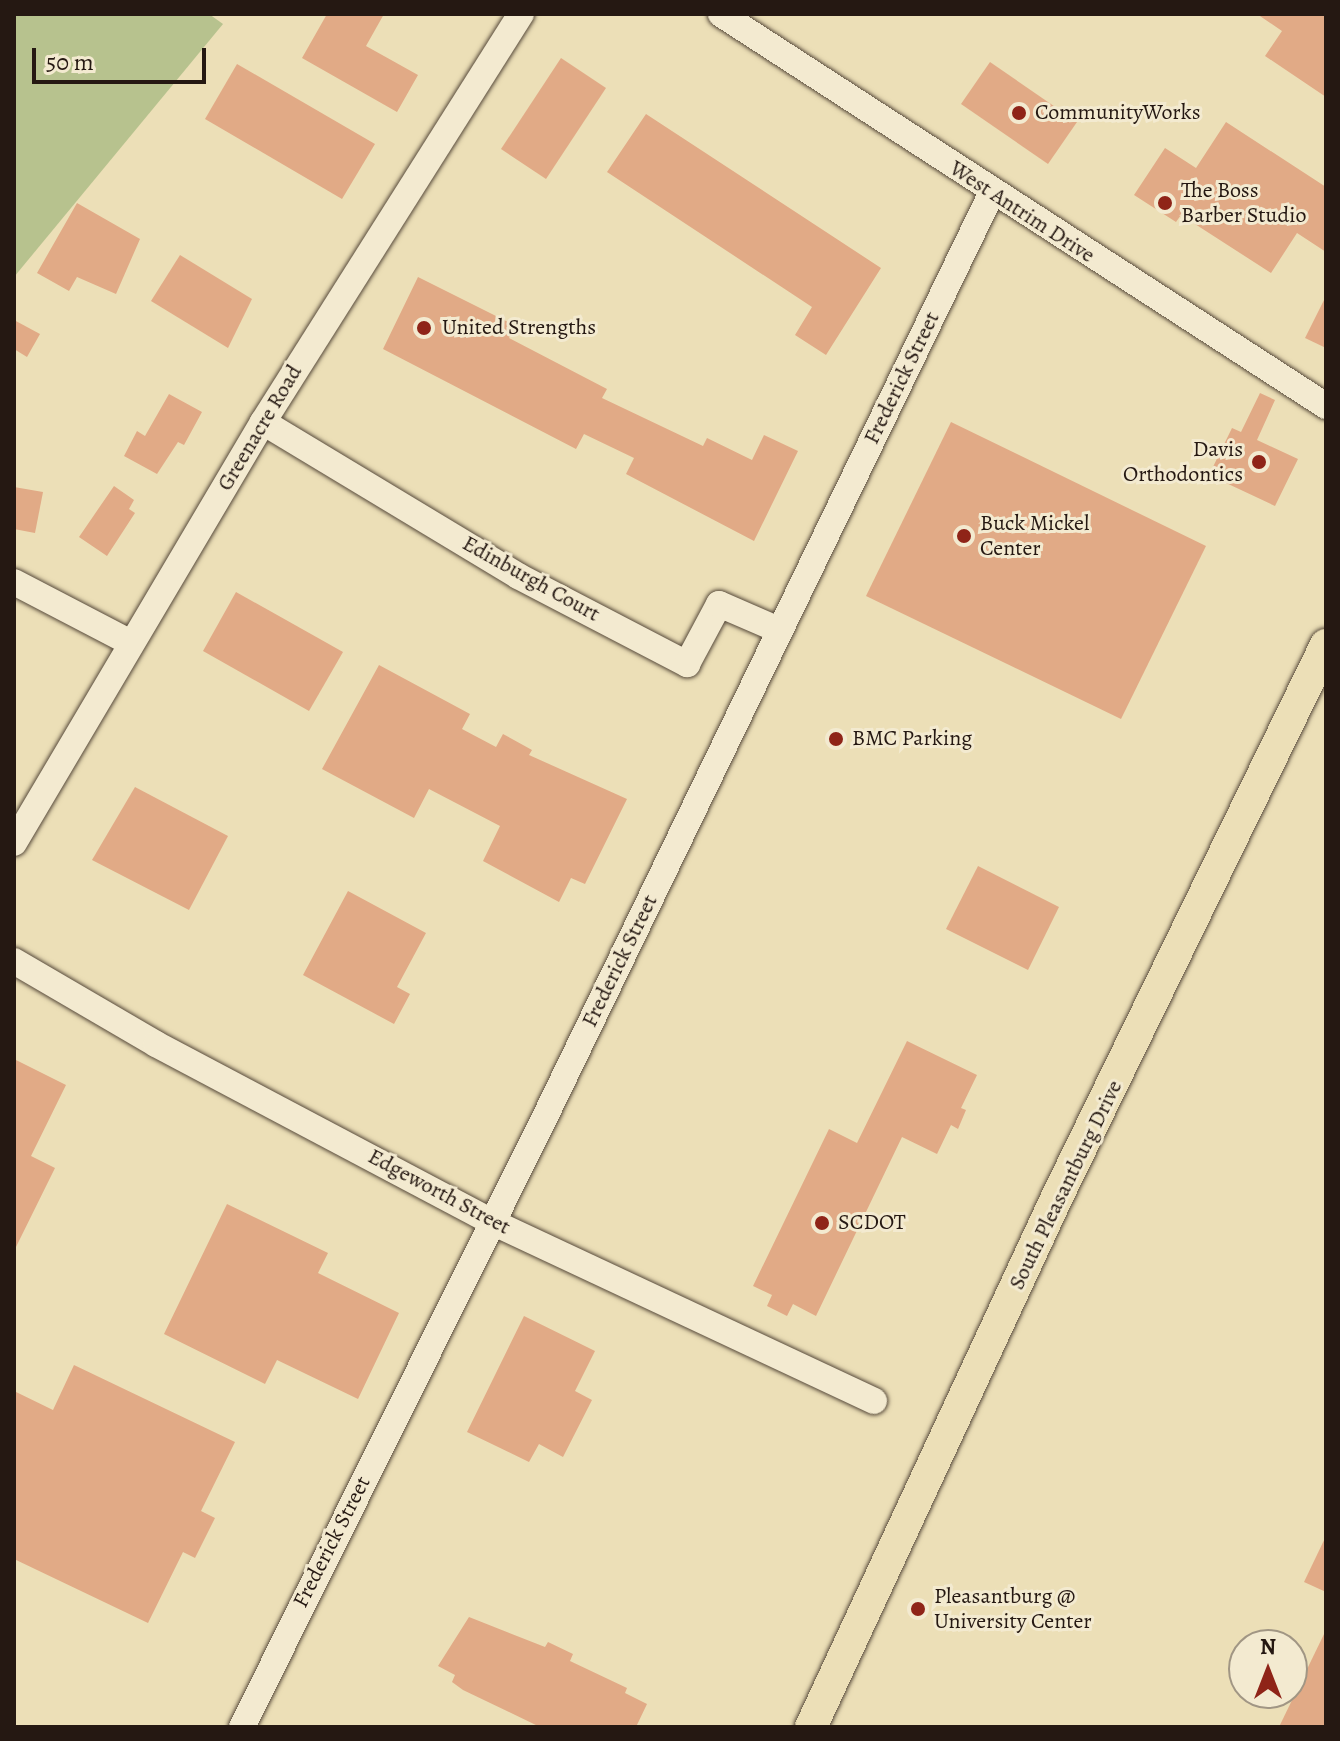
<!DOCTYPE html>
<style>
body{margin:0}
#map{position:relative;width:1340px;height:1741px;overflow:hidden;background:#ecdfb7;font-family:Alegreya,serif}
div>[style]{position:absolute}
.green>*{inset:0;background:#b7c28e}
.building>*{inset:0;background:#e1aa86}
.roads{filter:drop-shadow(0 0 2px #574a3b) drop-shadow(0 0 2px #574a3b)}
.minor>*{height:26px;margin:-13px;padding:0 13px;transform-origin:13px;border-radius:13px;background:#f3ead0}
.major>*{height:32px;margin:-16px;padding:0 16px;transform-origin:16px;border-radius:16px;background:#ecdfb7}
.dots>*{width:22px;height:22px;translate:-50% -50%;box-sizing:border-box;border:4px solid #f3ead0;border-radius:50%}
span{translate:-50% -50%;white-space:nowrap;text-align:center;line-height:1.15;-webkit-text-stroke:6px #f3ead0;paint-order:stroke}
.poi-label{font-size:22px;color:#251812}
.left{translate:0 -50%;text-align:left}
.right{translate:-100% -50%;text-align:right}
.street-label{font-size:22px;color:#251812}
.frame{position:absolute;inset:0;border:16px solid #251812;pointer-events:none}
.north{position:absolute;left:1228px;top:1629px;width:80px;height:80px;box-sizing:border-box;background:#f3ead0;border:2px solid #a19684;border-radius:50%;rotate:0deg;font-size:22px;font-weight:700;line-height:32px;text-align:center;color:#251812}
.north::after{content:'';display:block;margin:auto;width:28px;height:36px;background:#8f2418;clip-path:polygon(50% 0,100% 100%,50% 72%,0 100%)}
.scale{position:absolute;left:32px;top:48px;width:174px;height:36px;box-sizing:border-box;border:4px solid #251812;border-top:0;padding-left:10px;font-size:24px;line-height:28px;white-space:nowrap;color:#251812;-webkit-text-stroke:6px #f3ead0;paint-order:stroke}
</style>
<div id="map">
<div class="green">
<div style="clip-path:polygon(14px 14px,209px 14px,223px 24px,14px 277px)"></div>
</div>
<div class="building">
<div style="clip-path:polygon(327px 14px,384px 14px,366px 46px,418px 75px,397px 112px,302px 58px)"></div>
<div style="clip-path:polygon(1257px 14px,1326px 14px,1326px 97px,1265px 56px,1282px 31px)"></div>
<div style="clip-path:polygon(561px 58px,606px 88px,546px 179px,501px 149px)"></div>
<div style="clip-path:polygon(990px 62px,1077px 122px,1048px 164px,961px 104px)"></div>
<div style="clip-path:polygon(237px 64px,375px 144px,342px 199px,205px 119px)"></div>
<div style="clip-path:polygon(646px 114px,881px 268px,826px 355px,795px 335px,812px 307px,607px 172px)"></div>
<div style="clip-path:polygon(1226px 122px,1326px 187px,1326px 252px,1297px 233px,1271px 273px,1181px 215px,1176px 222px,1134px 195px,1165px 148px,1196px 168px)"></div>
<div style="clip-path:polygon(77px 203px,140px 239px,116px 294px,77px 277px,69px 291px,37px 273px)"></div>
<div style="clip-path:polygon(180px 255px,252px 299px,228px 348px,151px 301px)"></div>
<div style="clip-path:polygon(418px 277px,516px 326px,509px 338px,607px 389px,602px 398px,703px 446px,707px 438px,752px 460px,764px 435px,798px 451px,754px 541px,626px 474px,634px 458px,584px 434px,576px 449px,383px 349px)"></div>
<div style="clip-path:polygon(1326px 296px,1326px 348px,1305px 338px)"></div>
<div style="clip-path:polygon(14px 320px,40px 334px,27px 357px,14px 349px)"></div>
<div style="clip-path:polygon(1260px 393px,1275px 400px,1257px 440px,1298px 459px,1275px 506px,1209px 475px,1232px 428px,1241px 432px)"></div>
<div style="clip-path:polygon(169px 394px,202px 412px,184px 445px,178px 442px,157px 474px,124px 456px,137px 431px,145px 436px)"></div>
<div style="clip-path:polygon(951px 422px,1206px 546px,1121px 719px,866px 596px)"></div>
<div style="clip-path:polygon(114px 486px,134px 500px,129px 509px,135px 513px,107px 556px,79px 537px)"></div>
<div style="clip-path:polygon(14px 487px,43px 492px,35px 533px,14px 529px)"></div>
<div style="clip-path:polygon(236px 592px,343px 652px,309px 711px,203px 651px)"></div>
<div style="clip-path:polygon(379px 665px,470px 714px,462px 729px,496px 747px,503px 734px,532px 750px,529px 755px,627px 799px,585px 884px,571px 878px,559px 902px,483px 861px,500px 826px,429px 789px,414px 818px,322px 769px)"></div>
<div style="clip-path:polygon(135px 787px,228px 836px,189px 910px,92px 860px)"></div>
<div style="clip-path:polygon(978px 866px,1059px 907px,1028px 970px,946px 929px)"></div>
<div style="clip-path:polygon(348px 891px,426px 933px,397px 987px,410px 994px,394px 1024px,303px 975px)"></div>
<div style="clip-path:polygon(907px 1041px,977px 1075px,961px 1108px,966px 1110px,958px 1129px,951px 1125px,937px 1154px,902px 1137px,816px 1316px,793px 1304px,787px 1316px,767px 1306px,772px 1295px,753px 1286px,829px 1129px,857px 1143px)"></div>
<div style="clip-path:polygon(14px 1059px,66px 1085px,31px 1156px,55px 1168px,14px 1251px)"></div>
<div style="clip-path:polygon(227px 1204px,328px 1253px,318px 1273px,399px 1313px,358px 1399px,277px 1360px,265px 1384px,164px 1334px)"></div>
<div style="clip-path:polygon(524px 1316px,595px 1351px,575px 1391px,592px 1400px,563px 1457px,539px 1444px,529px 1462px,467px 1432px)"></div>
<div style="clip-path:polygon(74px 1365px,235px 1442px,201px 1511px,215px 1518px,195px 1558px,183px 1552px,148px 1623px,14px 1559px,14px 1391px,53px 1410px)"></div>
<div style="clip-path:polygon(1326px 1536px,1326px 1592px,1304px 1582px)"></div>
<div style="clip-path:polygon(469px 1617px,545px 1647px,548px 1642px,573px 1654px,570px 1661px,627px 1688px,625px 1693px,647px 1704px,636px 1727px,540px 1727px,463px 1690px,452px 1682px,455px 1675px,438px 1666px)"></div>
<div style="clip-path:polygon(1326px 1630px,1326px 1727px,1279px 1727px)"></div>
</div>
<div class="roads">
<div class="minor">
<div style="left:721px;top:14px;width:721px;rotate:32.94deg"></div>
<div style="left:263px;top:422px;width:298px;rotate:31.1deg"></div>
<div style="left:518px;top:576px;width:191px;rotate:27.5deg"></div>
<div style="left:687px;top:664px;width:68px;rotate:-61.9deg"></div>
<div style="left:719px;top:604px;width:65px;rotate:23.4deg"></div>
<div style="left:14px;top:582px;width:132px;rotate:27.5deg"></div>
<div style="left:14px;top:843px;width:489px;rotate:-59.4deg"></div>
<div style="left:263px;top:422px;width:483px;rotate:-57.7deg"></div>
<div style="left:14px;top:961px;width:164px;rotate:30.3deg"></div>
<div style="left:156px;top:1044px;width:378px;rotate:27.9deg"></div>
<div style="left:490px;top:1221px;width:424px;rotate:25.1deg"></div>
<div style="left:242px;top:1727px;width:677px;rotate:-63.59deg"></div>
<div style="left:543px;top:1121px;width:1032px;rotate:-64.2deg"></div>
</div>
<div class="major">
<div style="left:811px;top:1727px;width:587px;rotate:-65.1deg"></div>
<div style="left:1058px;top:1195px;width:612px;rotate:-64.02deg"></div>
</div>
</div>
<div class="dots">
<div style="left:1019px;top:113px;background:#8f2418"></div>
<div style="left:1165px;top:203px;background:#8f2418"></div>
<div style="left:424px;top:328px;background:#8f2418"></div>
<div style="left:1259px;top:462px;background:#8f2418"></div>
<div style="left:964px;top:536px;background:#8f2418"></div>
<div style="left:836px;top:739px;background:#8f2418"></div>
<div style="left:822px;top:1223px;background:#8f2418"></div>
<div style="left:918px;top:1609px;background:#8f2418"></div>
</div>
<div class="poi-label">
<span class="left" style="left:1035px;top:113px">CommunityWorks</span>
<span class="left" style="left:1181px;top:203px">The Boss<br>Barber Studio</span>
<span class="left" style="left:442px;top:328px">United Strengths</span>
<span class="right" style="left:1243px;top:462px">Davis<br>Orthodontics</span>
<span class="left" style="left:980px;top:536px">Buck Mickel<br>Center</span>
<span class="left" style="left:852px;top:739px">BMC Parking</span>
<span class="left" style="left:838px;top:1223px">SCDOT</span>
<span class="left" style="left:934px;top:1609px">Pleasantburg @<br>University Center</span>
</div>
<div class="street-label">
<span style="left:1022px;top:212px;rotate:33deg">West Antrim Drive</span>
<span style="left:902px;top:378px;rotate:-64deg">Frederick Street</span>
<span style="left:260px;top:428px;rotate:-59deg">Greenacre Road</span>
<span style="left:531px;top:579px;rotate:29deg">Edinburgh Court</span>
<span style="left:620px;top:961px;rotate:-64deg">Frederick Street</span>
<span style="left:1066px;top:1185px;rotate:-64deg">South Pleasantburg Drive</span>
<span style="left:439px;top:1192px;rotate:28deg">Edgeworth Street</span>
<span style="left:332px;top:1542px;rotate:-63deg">Frederick Street</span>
</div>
<div class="frame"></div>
<div class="north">N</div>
<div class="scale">50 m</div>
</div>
